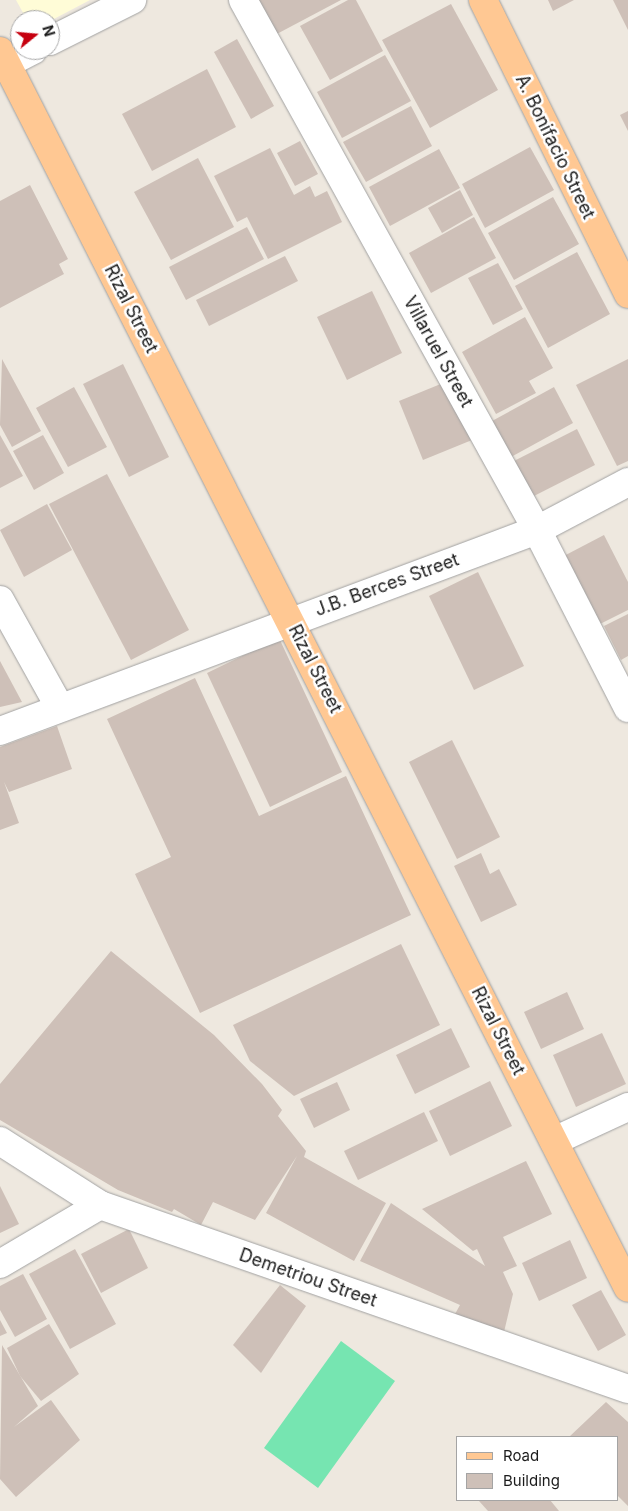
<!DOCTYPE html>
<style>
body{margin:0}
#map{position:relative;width:628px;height:1511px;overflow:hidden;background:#eee8df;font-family:Inter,sans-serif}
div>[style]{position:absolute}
.education>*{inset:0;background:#fffcd7}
.pitch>*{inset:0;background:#76e5b1}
.building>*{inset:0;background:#cec0b8}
.roads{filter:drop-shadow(0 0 1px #a2a2a2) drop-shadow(0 0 1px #a2a2a2)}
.street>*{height:28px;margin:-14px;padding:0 14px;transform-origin:14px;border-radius:14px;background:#fff}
.primary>*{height:28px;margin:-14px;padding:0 14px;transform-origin:14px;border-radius:14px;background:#ffc893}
span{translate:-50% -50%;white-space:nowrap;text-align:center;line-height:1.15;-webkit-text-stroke:5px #fff;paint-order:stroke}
.street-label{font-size:18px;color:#1b1b1b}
.legend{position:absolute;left:456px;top:1436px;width:162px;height:65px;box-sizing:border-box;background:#fff;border:1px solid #a4a4a4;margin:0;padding:6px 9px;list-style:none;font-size:15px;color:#1b1b1b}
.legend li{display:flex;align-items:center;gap:10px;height:25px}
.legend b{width:25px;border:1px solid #a4a4a4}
.north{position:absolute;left:10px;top:10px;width:50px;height:50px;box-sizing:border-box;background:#fff;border:1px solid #a4a4a4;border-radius:50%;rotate:73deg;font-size:14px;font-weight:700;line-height:20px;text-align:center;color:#1b1b1b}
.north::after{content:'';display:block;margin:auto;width:18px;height:22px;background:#c6000f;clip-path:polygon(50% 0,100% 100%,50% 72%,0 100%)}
</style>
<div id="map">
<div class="education">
<div style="clip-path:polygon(16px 0,90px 0,50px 21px,27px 20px)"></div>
</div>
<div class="pitch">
<div style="clip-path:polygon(341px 1341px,395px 1381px,318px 1488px,264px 1448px)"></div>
</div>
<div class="building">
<div style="clip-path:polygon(254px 0,341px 0,273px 36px)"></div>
<div style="clip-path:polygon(348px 0,356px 0,383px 51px,330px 80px,300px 26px)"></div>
<div style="clip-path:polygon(548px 0,574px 0,553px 11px)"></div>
<div style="clip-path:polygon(613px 0,628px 0,628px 30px)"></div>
<div style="clip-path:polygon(451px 4px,498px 90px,430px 128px,382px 40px)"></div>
<div style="clip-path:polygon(237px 39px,274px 106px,251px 119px,214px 52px)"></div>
<div style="clip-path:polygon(385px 55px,411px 101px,342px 138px,317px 92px)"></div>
<div style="clip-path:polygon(207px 69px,236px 127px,152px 171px,122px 114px)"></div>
<div style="clip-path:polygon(411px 106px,432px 146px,366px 182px,343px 142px)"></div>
<div style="clip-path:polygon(628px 111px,628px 131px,620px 115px)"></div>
<div style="clip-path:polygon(300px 141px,318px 174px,295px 186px,277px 153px)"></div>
<div style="clip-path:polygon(530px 147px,554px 190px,485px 228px,462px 184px)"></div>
<div style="clip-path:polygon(270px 148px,294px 195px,310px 186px,315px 197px,327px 191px,342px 222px,268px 259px,247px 217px,237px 222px,214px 176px)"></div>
<div style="clip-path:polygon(439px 149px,460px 188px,390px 226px,369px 187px)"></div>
<div style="clip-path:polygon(198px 158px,234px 227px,171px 260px,134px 192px)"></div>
<div style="clip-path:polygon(30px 185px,68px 259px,59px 264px,64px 274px,0 308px,0 201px)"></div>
<div style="clip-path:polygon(460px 190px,473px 215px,442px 233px,428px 208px)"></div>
<div style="clip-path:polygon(553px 197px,579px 244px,514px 280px,488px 233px)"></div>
<div style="clip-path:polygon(474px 217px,496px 258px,431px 293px,409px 253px)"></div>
<div style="clip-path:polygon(247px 227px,264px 259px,186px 300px,169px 267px)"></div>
<div style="clip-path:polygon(577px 252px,610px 314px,548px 348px,515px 286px)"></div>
<div style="clip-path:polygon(285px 256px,298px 281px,209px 326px,196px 300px)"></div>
<div style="clip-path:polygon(498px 263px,523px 309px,493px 325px,468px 278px)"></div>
<div style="clip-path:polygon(372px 291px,402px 353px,347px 380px,317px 317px)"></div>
<div style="clip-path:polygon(525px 317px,553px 368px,529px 381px,536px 393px,496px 414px,462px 352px)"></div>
<div style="clip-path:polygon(2px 359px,41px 431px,12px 447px,0 425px)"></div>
<div style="clip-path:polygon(628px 359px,628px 461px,617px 466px,576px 385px)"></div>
<div style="clip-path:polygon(123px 364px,169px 457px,129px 477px,83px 384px)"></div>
<div style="clip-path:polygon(448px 381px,472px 440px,423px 460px,399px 401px)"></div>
<div style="clip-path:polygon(74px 387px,107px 447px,68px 467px,36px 408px)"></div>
<div style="clip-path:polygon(554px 387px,573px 423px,511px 457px,492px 421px)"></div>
<div style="clip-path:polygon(577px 429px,595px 465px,530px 498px,512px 462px)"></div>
<div style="clip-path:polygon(0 435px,23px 476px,0 488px)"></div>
<div style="clip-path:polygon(43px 435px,64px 473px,34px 490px,13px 451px)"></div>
<div style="clip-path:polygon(107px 474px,189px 630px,131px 660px,49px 504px)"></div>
<div style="clip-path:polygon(47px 504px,72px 550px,24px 577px,0 530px)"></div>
<div style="clip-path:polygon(604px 535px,628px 582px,628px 610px,594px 627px,560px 558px)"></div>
<div style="clip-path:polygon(478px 572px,524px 666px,474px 690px,429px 596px)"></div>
<div style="clip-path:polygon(628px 614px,628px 656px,621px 660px,604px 626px)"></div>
<div style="clip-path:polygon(279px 638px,342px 772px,270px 807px,207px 673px)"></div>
<div style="clip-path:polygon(0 661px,22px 702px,0 707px)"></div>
<div style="clip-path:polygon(195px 678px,259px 816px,346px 776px,411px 915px,200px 1013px,135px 874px,171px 857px,107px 719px)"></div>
<div style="clip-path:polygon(57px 726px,72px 769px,9px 792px,4px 782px,19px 823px,0 830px,0 747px)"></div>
<div style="clip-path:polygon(452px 740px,500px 837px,457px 859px,409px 762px)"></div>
<div style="clip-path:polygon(481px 853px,490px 874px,499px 869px,517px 905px,481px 922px,454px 866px)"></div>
<div style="clip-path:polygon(401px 944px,440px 1025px,294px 1096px,250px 1061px,233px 1025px)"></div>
<div style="clip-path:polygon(111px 951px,214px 1035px,262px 1084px,282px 1110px,278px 1116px,306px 1151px,304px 1157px,386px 1203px,354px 1261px,266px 1213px,297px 1156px,255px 1220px,213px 1202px,201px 1225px,174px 1209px,172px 1212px,118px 1190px,0 1120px,0 1084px)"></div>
<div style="clip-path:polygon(567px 992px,584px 1029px,541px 1049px,524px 1012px)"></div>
<div style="clip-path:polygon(451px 1028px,470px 1067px,415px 1094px,396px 1055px)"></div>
<div style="clip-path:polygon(602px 1033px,626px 1084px,576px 1107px,553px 1055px)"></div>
<div style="clip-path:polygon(490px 1081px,512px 1126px,450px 1156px,429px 1111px)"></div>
<div style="clip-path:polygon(337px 1082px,350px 1110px,314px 1128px,300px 1099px)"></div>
<div style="clip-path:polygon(424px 1112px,438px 1141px,358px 1180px,344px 1151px)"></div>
<div style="clip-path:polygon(526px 1161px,552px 1214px,503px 1237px,517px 1266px,503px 1272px,513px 1294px,504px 1332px,455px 1314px,460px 1305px,360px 1261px,391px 1203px,485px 1266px,477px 1249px,473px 1251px,422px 1209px)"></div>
<div style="clip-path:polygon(0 1186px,19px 1224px,0 1233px)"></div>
<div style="clip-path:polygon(129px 1229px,148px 1268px,101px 1293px,81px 1254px)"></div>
<div style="clip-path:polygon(570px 1240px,587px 1278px,539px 1301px,522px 1263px)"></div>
<div style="clip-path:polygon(75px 1249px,116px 1324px,70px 1349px,29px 1274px)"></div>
<div style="clip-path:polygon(23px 1274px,47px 1319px,15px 1337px,0 1310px,0 1286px)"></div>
<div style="clip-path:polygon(280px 1285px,306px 1306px,261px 1373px,233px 1345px)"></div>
<div style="clip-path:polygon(601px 1290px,626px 1335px,598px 1351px,572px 1305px)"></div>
<div style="clip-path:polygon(0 1320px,7px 1333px,0 1336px)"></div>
<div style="clip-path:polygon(49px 1324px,79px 1374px,41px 1401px,20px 1376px,7px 1348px)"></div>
<div style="clip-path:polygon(2px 1345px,38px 1406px,14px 1427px,51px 1400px,80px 1440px,16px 1497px,0 1479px)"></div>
<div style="clip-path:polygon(606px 1402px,628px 1422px,628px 1506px,617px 1495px,617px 1437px,569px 1437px)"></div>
<div style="clip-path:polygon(550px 1500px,559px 1511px,488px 1511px,479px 1501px)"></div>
</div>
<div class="roads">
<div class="street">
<div style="left:243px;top:0;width:606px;rotate:60.98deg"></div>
<div style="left:537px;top:530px;width:200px;rotate:62.9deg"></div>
<div style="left:50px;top:41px;width:92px;rotate:-26.6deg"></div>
<div style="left:6px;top:64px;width:30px;rotate:-27deg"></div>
<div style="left:0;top:600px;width:121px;rotate:60.9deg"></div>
<div style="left:0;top:731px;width:573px;rotate:-20.52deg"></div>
<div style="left:537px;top:530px;width:103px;rotate:-27.8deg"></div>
<div style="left:0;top:1141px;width:119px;rotate:32.6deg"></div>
<div style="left:100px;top:1205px;width:559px;rotate:19.21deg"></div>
<div style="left:554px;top:1141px;width:81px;rotate:-24.7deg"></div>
<div style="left:0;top:1264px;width:116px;rotate:-30.5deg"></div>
</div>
<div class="primary">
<div style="left:483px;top:0;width:328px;rotate:63.7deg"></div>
<div style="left:0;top:51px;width:1387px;rotate:63.08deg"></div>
</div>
</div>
<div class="street-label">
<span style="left:555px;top:147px;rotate:64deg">A. Bonifacio Street</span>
<span style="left:131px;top:309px;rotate:63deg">Rizal Street</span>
<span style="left:438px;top:352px;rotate:61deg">Villaruel Street</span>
<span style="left:387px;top:585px;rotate:-20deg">J.B. Berces Street</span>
<span style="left:315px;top:669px;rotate:63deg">Rizal Street</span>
<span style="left:498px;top:1031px;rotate:63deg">Rizal Street</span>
<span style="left:308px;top:1278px;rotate:19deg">Demetriou Street</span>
</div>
<ul class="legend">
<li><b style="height:6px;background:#ffc893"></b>Road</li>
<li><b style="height:14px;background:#cec0b8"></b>Building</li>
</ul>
<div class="north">N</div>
</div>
